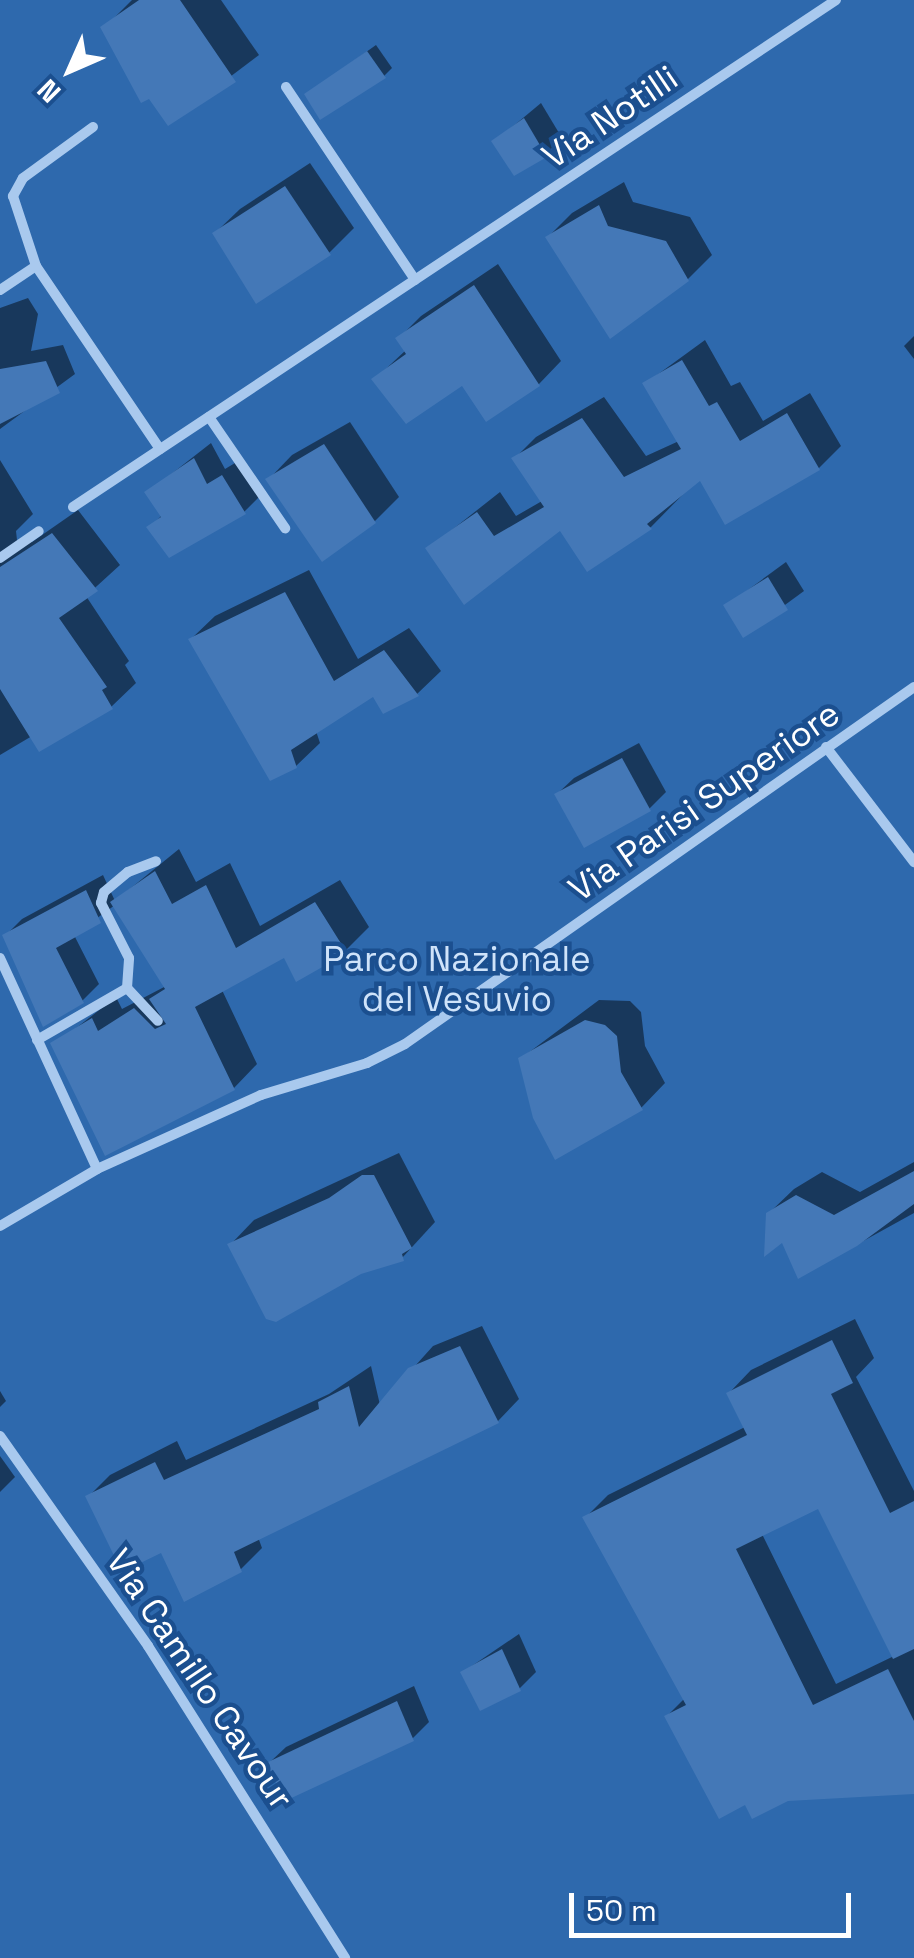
<!DOCTYPE html>
<style>
body{margin:0}
#map{position:relative;width:914px;height:1958px;overflow:hidden;background:#1b4f8f;font-family:"Space Grotesk",sans-serif}
div>[style]{position:absolute}
.green>*{inset:0;background:#2e69ad}
.shadow>*{inset:0;background:#0007}
.building>*{inset:0;background:#4478b7}
.minor>*{height:10px;margin:-5px;padding:0 5px;transform-origin:5px;border-radius:5px;background:#a9c9ee}
span{translate:-50% -50%;white-space:nowrap;text-align:center;line-height:1.15;-webkit-text-stroke:9px #1b4f8f;paint-order:stroke}
.street-label{font-size:35px;color:#fff}
.park-label{font-size:35px;color:#cfe3fa}
.north{position:absolute;left:20px;top:20px;width:100px;height:100px;-webkit-text-stroke:8px #1b4f8f;paint-order:stroke;rotate:225deg;font-size:28px;font-weight:700;line-height:40px;text-align:center;color:#fff}
.north::after{content:'';display:block;margin:auto;width:35px;height:45px;background:#fff;clip-path:polygon(50% 0,100% 100%,50% 72%,0 100%)}
.scale{position:absolute;left:569px;top:1893px;width:282px;height:45px;box-sizing:border-box;border:5px solid #fff;border-top:0;padding-left:12px;font-size:30px;line-height:35px;white-space:nowrap;color:#fff;-webkit-text-stroke:8px #1b4f8f;paint-order:stroke}
</style>
<div id="map">
<div class="green">
<div style="clip-path:polygon(0 0,914px 0,914px 1958px,0 1958px)"></div>
</div>
<div class="shadow">
<div style="clip-path:polygon(132px 0,221px 0,259px 55px,169px 123px,104px 28px)"></div>
<div style="clip-path:polygon(376px 45px,392px 68px,384px 76px,307px 94px)"></div>
<div style="clip-path:polygon(541px 103px,562px 138px,545px 155px,494px 142px)"></div>
<div style="clip-path:polygon(310px 163px,354px 228px,329px 253px,215px 233px,240px 209px)"></div>
<div style="clip-path:polygon(624px 182px,633px 202px,690px 217px,712px 255px,687px 280px,548px 237px,572px 213px)"></div>
<div style="clip-path:polygon(498px 264px,561px 361px,539px 384px,375px 379px,406px 350px,398px 339px,421px 316px)"></div>
<div style="clip-path:polygon(28px 298px,38px 314px,31px 351px,63px 345px,75px 374px,0 429px,0 308px)"></div>
<div style="clip-path:polygon(914px 336px,914px 359px,904px 346px)"></div>
<div style="clip-path:polygon(705px 340px,731px 386px,740px 382px,763px 421px,810px 393px,841px 446px,819px 468px,726px 522px,700px 477px,651px 527px,588px 568px,560px 527px,429px 548px,500px 492px,516px 516px,542px 501px,514px 459px,536px 437px,604px 397px,646px 456px,679px 441px,646px 383px)"></div>
<div style="clip-path:polygon(350px 422px,399px 497px,375px 521px,268px 480px,292px 455px)"></div>
<div style="clip-path:polygon(211px 443px,225px 469px,240px 460px,261px 495px,244px 512px,150px 528px,162px 515px,147px 493px)"></div>
<div style="clip-path:polygon(0 460px,33px 514px,16px 531px,17px 540px,32px 542px,78px 510px,120px 565px,86px 596px,129px 661px,125px 665px,136px 683px,111px 707px,32px 736px,0 755px)"></div>
<div style="clip-path:polygon(786px 562px,804px 591px,744px 635px,726px 606px)"></div>
<div style="clip-path:polygon(309px 570px,358px 659px,409px 628px,441px 671px,417px 694px,374px 694px,316px 731px,320px 743px,296px 766px,191px 639px,215px 616px)"></div>
<div style="clip-path:polygon(639px 743px,666px 792px,649px 809px,557px 794px,574px 778px)"></div>
<div style="clip-path:polygon(179px 849px,196px 882px,230px 863px,260px 926px,340px 880px,369px 927px,345px 951px,285px 955px,222px 990px,257px 1064px,234px 1088px,53px 1046px,116px 997px,122px 1009px,166px 986px,115px 905px,74px 935px,99px 984px,82px 1001px,5px 936px,22px 919px,103px 875px,115px 901px)"></div>
<div style="clip-path:polygon(599px 1000px,630px 1001px,641px 1012px,645px 1046px,665px 1083px,641px 1108px,520px 1059px)"></div>
<div style="clip-path:polygon(399px 1153px,435px 1222px,402px 1258px,230px 1245px,254px 1220px)"></div>
<div style="clip-path:polygon(914px 1162px,914px 1213px,800px 1276px,768px 1214px,794px 1189px,822px 1172px,860px 1192px)"></div>
<div style="clip-path:polygon(evenodd,855px 1319px,874px 1358px,856px 1377px,914px 1491px,914px 1792px,746px 1802px,667px 1716px,685px 1698px,585px 1518px,608px 1495px,745px 1427px,729px 1393px,751px 1370px,855px 1319px,819px 1506px,894px 1656px,836px 1684px,762px 1534px,819px 1506px)"></div>
<div style="clip-path:polygon(482px 1326px,519px 1399px,498px 1421px,258px 1537px,262px 1548px,240px 1570px,185px 1599px,162px 1549px,88px 1497px,110px 1475px,177px 1441px,186px 1460px,329px 1394px,371px 1366px,380px 1405px,433px 1346px)"></div>
<div style="clip-path:polygon(0 1391px,6px 1401px,0 1407px)"></div>
<div style="clip-path:polygon(0 1456px,15px 1477px,0 1492px)"></div>
<div style="clip-path:polygon(519px 1634px,536px 1672px,519px 1689px,463px 1672px)"></div>
<div style="clip-path:polygon(414px 1686px,429px 1722px,412px 1739px,269px 1763px,286px 1747px)"></div>
</div>
<div class="building">
<div style="clip-path:polygon(139px 0,180px 0,236px 82px,168px 126px,149px 99px,141px 103px,100px 27px)"></div>
<div style="clip-path:polygon(367px 51px,386px 78px,320px 120px,304px 94px)"></div>
<div style="clip-path:polygon(524px 118px,547px 157px,514px 176px,491px 141px)"></div>
<div style="clip-path:polygon(285px 186px,331px 255px,256px 304px,212px 233px)"></div>
<div style="clip-path:polygon(599px 205px,608px 226px,666px 241px,689px 281px,610px 339px,545px 237px)"></div>
<div style="clip-path:polygon(474px 285px,540px 386px,486px 422px,462px 386px,406px 424px,371px 379px,406px 354px,395px 338px)"></div>
<div style="clip-path:polygon(682px 360px,709px 406px,717px 402px,740px 441px,787px 413px,820px 470px,725px 525px,700px 481px,647px 524px,652px 529px,587px 572px,560px 531px,464px 605px,425px 548px,477px 512px,494px 536px,544px 507px,511px 458px,582px 418px,624px 477px,681px 449px,642px 383px)"></div>
<div style="clip-path:polygon(46px 361px,60px 393px,0 424px,0 369px)"></div>
<div style="clip-path:polygon(324px 444px,376px 523px,322px 562px,265px 479px)"></div>
<div style="clip-path:polygon(194px 458px,207px 484px,222px 475px,246px 514px,169px 558px,146px 527px,161px 517px,144px 492px)"></div>
<div style="clip-path:polygon(52px 533px,98px 591px,59px 618px,107px 687px,102px 690px,113px 709px,39px 752px,0 689px,0 567px)"></div>
<div style="clip-path:polygon(768px 577px,788px 610px,743px 638px,723px 605px)"></div>
<div style="clip-path:polygon(285px 592px,334px 681px,384px 650px,419px 696px,383px 714px,373px 697px,291px 750px,297px 768px,270px 781px,188px 639px)"></div>
<div style="clip-path:polygon(622px 758px,651px 811px,584px 848px,554px 794px)"></div>
<div style="clip-path:polygon(155px 871px,172px 904px,206px 885px,236px 948px,315px 902px,347px 953px,296px 982px,284px 958px,195px 1007px,235px 1090px,105px 1156px,50px 1043px,92px 1018px,98px 1031px,134px 1008px,155px 1029px,166px 1024px,149px 999px,165px 989px,110px 902px)"></div>
<div style="clip-path:polygon(86px 890px,101px 923px,56px 948px,84px 1003px,43px 1027px,2px 935px)"></div>
<div style="clip-path:polygon(585px 1020px,605px 1025px,617px 1036px,621px 1072px,643px 1110px,555px 1160px,533px 1118px,518px 1058px)"></div>
<div style="clip-path:polygon(914px 1171px,914px 1204px,857px 1246px,798px 1279px,782px 1243px,764px 1257px,766px 1213px,796px 1195px,834px 1215px)"></div>
<div style="clip-path:polygon(362px 1175px,374px 1175px,412px 1248px,402px 1254px,404px 1261px,361px 1274px,276px 1322px,266px 1319px,227px 1244px,329px 1198px)"></div>
<div style="clip-path:polygon(832px 1340px,853px 1383px,831px 1394px,890px 1513px,914px 1501px,914px 1649px,893px 1659px,818px 1509px,736px 1549px,813px 1705px,888px 1669px,914px 1721px,914px 1794px,788px 1801px,752px 1819px,745px 1805px,719px 1819px,664px 1716px,686px 1705px,582px 1517px,747px 1435px,726px 1393px)"></div>
<div style="clip-path:polygon(460px 1346px,499px 1423px,234px 1552px,242px 1572px,184px 1602px,161px 1553px,122px 1572px,85px 1496px,155px 1462px,164px 1480px,319px 1409px,318px 1402px,349px 1386px,359px 1427px,408px 1368px)"></div>
<div style="clip-path:polygon(502px 1649px,521px 1691px,480px 1711px,460px 1672px)"></div>
<div style="clip-path:polygon(397px 1701px,414px 1741px,285px 1801px,266px 1763px)"></div>
</div>
<div class="minor">
<div style="left:286px;top:87px;width:232px;rotate:56.2deg"></div>
<div style="left:93px;top:127px;width:87px;rotate:143.9deg"></div>
<div style="left:23px;top:178px;width:21px;rotate:119deg"></div>
<div style="left:13px;top:196px;width:74px;rotate:71.8deg"></div>
<div style="left:36px;top:266px;width:221px;rotate:55.9deg"></div>
<div style="left:0;top:290px;width:43px;rotate:-33.7deg"></div>
<div style="left:209px;top:417px;width:135px;rotate:55.6deg"></div>
<div style="left:73px;top:507px;width:916px;rotate:-33.6deg"></div>
<div style="left:0;top:558px;width:47px;rotate:-34.7deg"></div>
<div style="left:826px;top:747px;width:145px;rotate:52.6deg"></div>
<div style="left:0;top:958px;width:232px;rotate:65.3deg"></div>
<div style="left:127px;top:988px;width:45px;rotate:46.8deg"></div>
<div style="left:37px;top:1040px;width:104px;rotate:-30deg"></div>
<div style="left:127px;top:988px;width:30px;rotate:-86deg"></div>
<div style="left:129px;top:958px;width:62px;rotate:-117deg"></div>
<div style="left:101px;top:903px;width:11px;rotate:-75deg"></div>
<div style="left:104px;top:892px;width:31px;rotate:-40deg"></div>
<div style="left:128px;top:872px;width:30px;rotate:-21deg"></div>
<div style="left:0;top:1226px;width:113px;rotate:-30.4deg"></div>
<div style="left:97px;top:1169px;width:180px;rotate:-24.3deg"></div>
<div style="left:261px;top:1095px;width:111px;rotate:-16.8deg"></div>
<div style="left:367px;top:1063px;width:42px;rotate:-26.6deg"></div>
<div style="left:405px;top:1044px;width:622px;rotate:-35.04deg"></div>
<div style="left:0;top:1436px;width:257px;rotate:54.8deg"></div>
<div style="left:148px;top:1646px;width:369px;rotate:57.7deg"></div>
</div>
<div class="street-label">
<span style="left:610px;top:117px;rotate:-34deg">Via Notilli</span>
<span style="left:704px;top:801px;rotate:-35deg">Via Parisi Superiore</span>
<span style="left:200px;top:1679px;rotate:56deg">Via Camillo Cavour</span>
</div>
<div class="park-label">
<span style="left:457px;top:979px">Parco Nazionale<br>del Vesuvio</span>
</div>
<div class="north">N</div>
<div class="scale">50 m</div>
</div>
